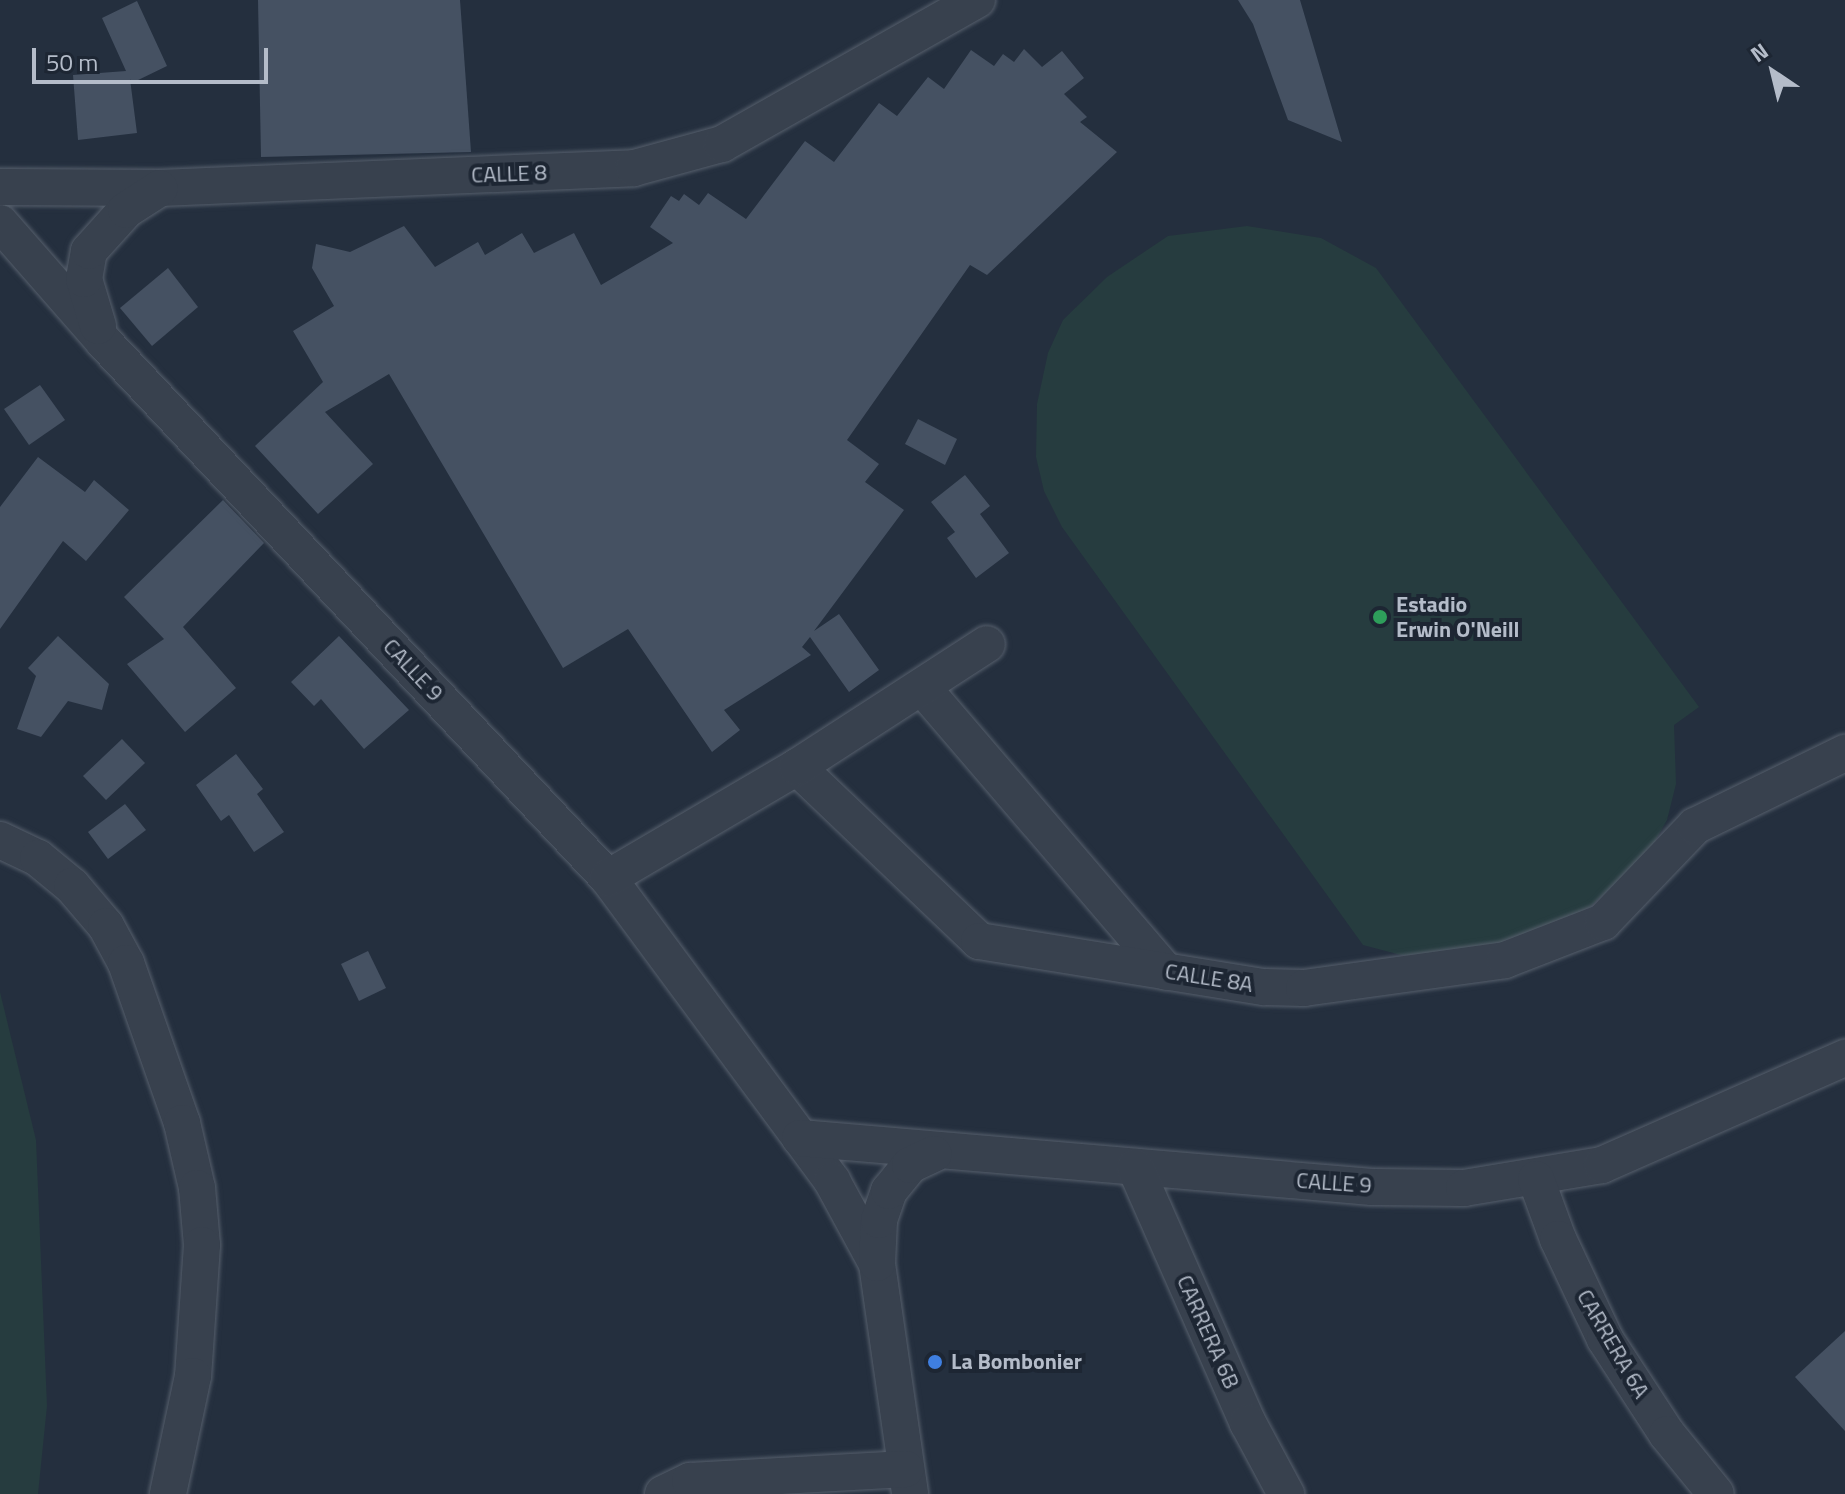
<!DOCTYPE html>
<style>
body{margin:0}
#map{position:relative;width:1845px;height:1494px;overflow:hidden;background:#242f3e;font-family:"Titillium Web",sans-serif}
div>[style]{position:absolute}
.green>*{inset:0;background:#263c3f}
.building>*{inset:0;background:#455162}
.roads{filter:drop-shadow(0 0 2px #565f6c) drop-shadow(0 0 2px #565f6c)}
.minor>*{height:36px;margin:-18px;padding:0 18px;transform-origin:18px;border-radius:18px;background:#38414e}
.dots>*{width:22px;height:22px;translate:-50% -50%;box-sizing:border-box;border:4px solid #1d2633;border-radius:50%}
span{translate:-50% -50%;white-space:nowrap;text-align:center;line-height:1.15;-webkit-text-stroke:8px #1d2633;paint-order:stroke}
.street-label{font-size:22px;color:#b4bcc9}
.poi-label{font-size:22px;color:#b4bcc9;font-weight:700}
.left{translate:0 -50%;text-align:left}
.north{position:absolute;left:1733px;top:32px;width:80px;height:80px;-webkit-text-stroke:6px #1d2633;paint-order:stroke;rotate:325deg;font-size:22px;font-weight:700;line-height:32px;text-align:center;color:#b4bcc9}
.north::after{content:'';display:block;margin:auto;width:28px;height:36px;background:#b4bcc9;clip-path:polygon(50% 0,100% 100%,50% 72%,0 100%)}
.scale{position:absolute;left:32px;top:48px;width:236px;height:36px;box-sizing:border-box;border:4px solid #b4bcc9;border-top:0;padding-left:10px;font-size:24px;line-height:28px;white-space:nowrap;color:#b4bcc9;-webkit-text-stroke:6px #1d2633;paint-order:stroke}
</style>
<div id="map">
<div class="green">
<div style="clip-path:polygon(1247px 226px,1321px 238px,1376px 268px,1699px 707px,1674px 725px,1676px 784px,1667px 820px,1650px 850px,1590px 907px,1555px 930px,1458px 955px,1401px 955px,1363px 945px,1062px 527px,1044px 491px,1036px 457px,1037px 404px,1048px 353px,1063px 320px,1107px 277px,1168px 236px)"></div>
<div style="clip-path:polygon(0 992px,36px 1140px,47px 1406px,38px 1494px,0 1494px)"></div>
</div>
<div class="building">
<div style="clip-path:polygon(258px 0,460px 0,471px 152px,261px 157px)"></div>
<div style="clip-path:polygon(1238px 0,1300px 0,1342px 142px,1288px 120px,1253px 24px)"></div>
<div style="clip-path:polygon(137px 1px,167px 66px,132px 83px,130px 79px,137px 133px,78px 140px,73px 75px,126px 71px,102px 18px)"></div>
<div style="clip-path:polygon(1024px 49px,1042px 67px,1062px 51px,1084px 78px,1064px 94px,1087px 117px,1080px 122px,1117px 152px,987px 275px,970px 265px,847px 440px,879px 464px,865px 482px,904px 510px,814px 631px,839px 614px,879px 670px,849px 692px,810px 637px,802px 647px,811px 655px,724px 710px,740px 730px,712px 752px,628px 629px,563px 668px,389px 374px,325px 412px,373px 464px,318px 514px,255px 446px,323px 382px,293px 331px,334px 306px,312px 268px,316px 244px,350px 252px,404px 226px,435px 267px,478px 242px,485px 255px,522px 233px,534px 253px,574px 233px,601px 285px,673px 243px,650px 227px,671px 196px,679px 201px,684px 194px,699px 205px,708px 193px,746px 219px,805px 141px,834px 162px,879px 103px,897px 116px,928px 77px,944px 89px,971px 50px,994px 66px,1003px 54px,1014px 62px)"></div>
<div style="clip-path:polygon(168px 268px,198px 307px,152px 346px,120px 308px)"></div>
<div style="clip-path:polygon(40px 385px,65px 420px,29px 445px,4px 409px)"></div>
<div style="clip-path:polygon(918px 419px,957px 439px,945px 465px,905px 444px)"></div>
<div style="clip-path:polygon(38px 457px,85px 492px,94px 480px,129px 510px,86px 561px,63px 541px,0 629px,0 507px)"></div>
<div style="clip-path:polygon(965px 475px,990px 506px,980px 514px,1009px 553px,976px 578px,947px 538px,955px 532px,931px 502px)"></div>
<div style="clip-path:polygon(223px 500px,264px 543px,183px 627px,236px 688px,185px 732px,127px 664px,164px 639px,124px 597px)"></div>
<div style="clip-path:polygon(58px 636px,109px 684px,102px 710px,68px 701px,41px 737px,17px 729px,36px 676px,28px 668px)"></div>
<div style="clip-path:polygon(339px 636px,409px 710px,364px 749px,321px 699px,314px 706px,291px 682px)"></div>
<div style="clip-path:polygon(122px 739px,145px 763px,106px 800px,83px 776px)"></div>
<div style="clip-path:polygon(236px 754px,263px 789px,257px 794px,284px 832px,254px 852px,229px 815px,221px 821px,196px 785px)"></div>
<div style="clip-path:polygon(125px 804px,146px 830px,108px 859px,88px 832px)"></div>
<div style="clip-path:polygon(368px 951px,386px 988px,359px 1001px,341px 964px)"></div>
<div style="clip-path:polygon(1845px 1331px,1845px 1431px,1795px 1377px)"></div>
</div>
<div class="roads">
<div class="minor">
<div style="left:0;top:187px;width:160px;rotate:0.4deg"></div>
<div style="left:160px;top:188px;width:474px;rotate:-2.4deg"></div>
<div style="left:634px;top:168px;width:91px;rotate:-15.3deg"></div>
<div style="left:722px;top:144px;width:293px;rotate:-29.5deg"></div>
<div style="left:0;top:223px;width:158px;rotate:48.8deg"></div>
<div style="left:104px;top:342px;width:736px;rotate:46.76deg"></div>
<div style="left:608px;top:878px;width:377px;rotate:53.5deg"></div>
<div style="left:832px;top:1181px;width:94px;rotate:61.5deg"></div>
<div style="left:877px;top:1264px;width:232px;rotate:81.8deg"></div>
<div style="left:98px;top:326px;width:49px;rotate:-106.6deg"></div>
<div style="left:84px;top:279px;width:28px;rotate:-80deg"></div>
<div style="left:89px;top:251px;width:55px;rotate:-47.9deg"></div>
<div style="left:126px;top:210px;width:40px;rotate:-32.9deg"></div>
<div style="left:922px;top:687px;width:375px;rotate:49.4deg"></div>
<div style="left:797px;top:767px;width:252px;rotate:43.7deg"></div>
<div style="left:979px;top:941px;width:289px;rotate:9.2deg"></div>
<div style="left:1264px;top:987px;width:40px;rotate:1.4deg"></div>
<div style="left:1304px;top:988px;width:203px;rotate:-7.9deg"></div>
<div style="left:1505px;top:960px;width:105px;rotate:-21.2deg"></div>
<div style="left:1603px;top:922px;width:133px;rotate:-46.2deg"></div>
<div style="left:1695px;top:826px;width:167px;rotate:-26deg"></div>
<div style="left:0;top:840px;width:42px;rotate:25.3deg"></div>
<div style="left:38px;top:858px;width:44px;rotate:39.5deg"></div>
<div style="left:72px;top:886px;width:52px;rotate:49.6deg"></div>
<div style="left:106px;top:926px;width:42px;rotate:61.6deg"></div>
<div style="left:126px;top:963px;width:170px;rotate:70.7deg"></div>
<div style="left:182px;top:1123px;width:67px;rotate:77deg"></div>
<div style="left:197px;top:1188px;width:57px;rotate:85deg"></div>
<div style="left:202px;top:1245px;width:131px;rotate:93.9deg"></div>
<div style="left:193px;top:1376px;width:121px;rotate:102deg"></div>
<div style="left:608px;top:878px;width:219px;rotate:-30.4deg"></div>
<div style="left:797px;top:767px;width:226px;rotate:-32.9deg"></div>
<div style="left:800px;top:1138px;width:574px;rotate:4.9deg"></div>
<div style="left:1372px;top:1187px;width:92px;rotate:0.6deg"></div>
<div style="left:1464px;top:1188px;width:140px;rotate:-9.5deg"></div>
<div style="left:1602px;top:1165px;width:266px;rotate:-23.8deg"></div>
<div style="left:1135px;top:1167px;width:280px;rotate:66.2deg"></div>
<div style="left:1248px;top:1423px;width:81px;rotate:61.8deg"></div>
<div style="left:1536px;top:1179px;width:64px;rotate:69.9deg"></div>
<div style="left:1558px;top:1239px;width:110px;rotate:64.8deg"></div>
<div style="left:1605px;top:1339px;width:113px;rotate:56.9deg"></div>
<div style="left:1667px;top:1434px;width:77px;rotate:50.8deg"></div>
<div style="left:877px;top:1263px;width:43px;rotate:-87.3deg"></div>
<div style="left:879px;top:1220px;width:31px;rotate:-71deg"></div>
<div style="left:889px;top:1191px;width:33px;rotate:-51deg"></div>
<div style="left:910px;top:1165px;width:26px;rotate:-25deg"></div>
<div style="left:663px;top:1494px;width:30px;rotate:-26deg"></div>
<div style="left:690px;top:1481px;width:216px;rotate:-3.2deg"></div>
</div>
</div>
<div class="dots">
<div style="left:1380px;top:617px;background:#2e9e5b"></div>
<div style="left:935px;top:1362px;background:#3f7fe0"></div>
</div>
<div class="street-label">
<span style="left:509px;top:174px;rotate:-2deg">CALLE 8</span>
<span style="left:413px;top:670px;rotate:47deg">CALLE 9</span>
<span style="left:1209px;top:978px;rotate:9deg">CALLE 8A</span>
<span style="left:1334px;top:1183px;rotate:4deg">CALLE 9</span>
<span style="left:1208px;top:1332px;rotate:66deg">CARRERA 6B</span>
<span style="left:1613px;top:1344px;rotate:60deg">CARRERA 6A</span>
</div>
<div class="poi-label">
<span class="left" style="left:1396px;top:617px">Estadio<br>Erwin O'Neill</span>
<span class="left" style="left:951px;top:1362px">La Bombonier</span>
</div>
<div class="north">N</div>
<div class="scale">50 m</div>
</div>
